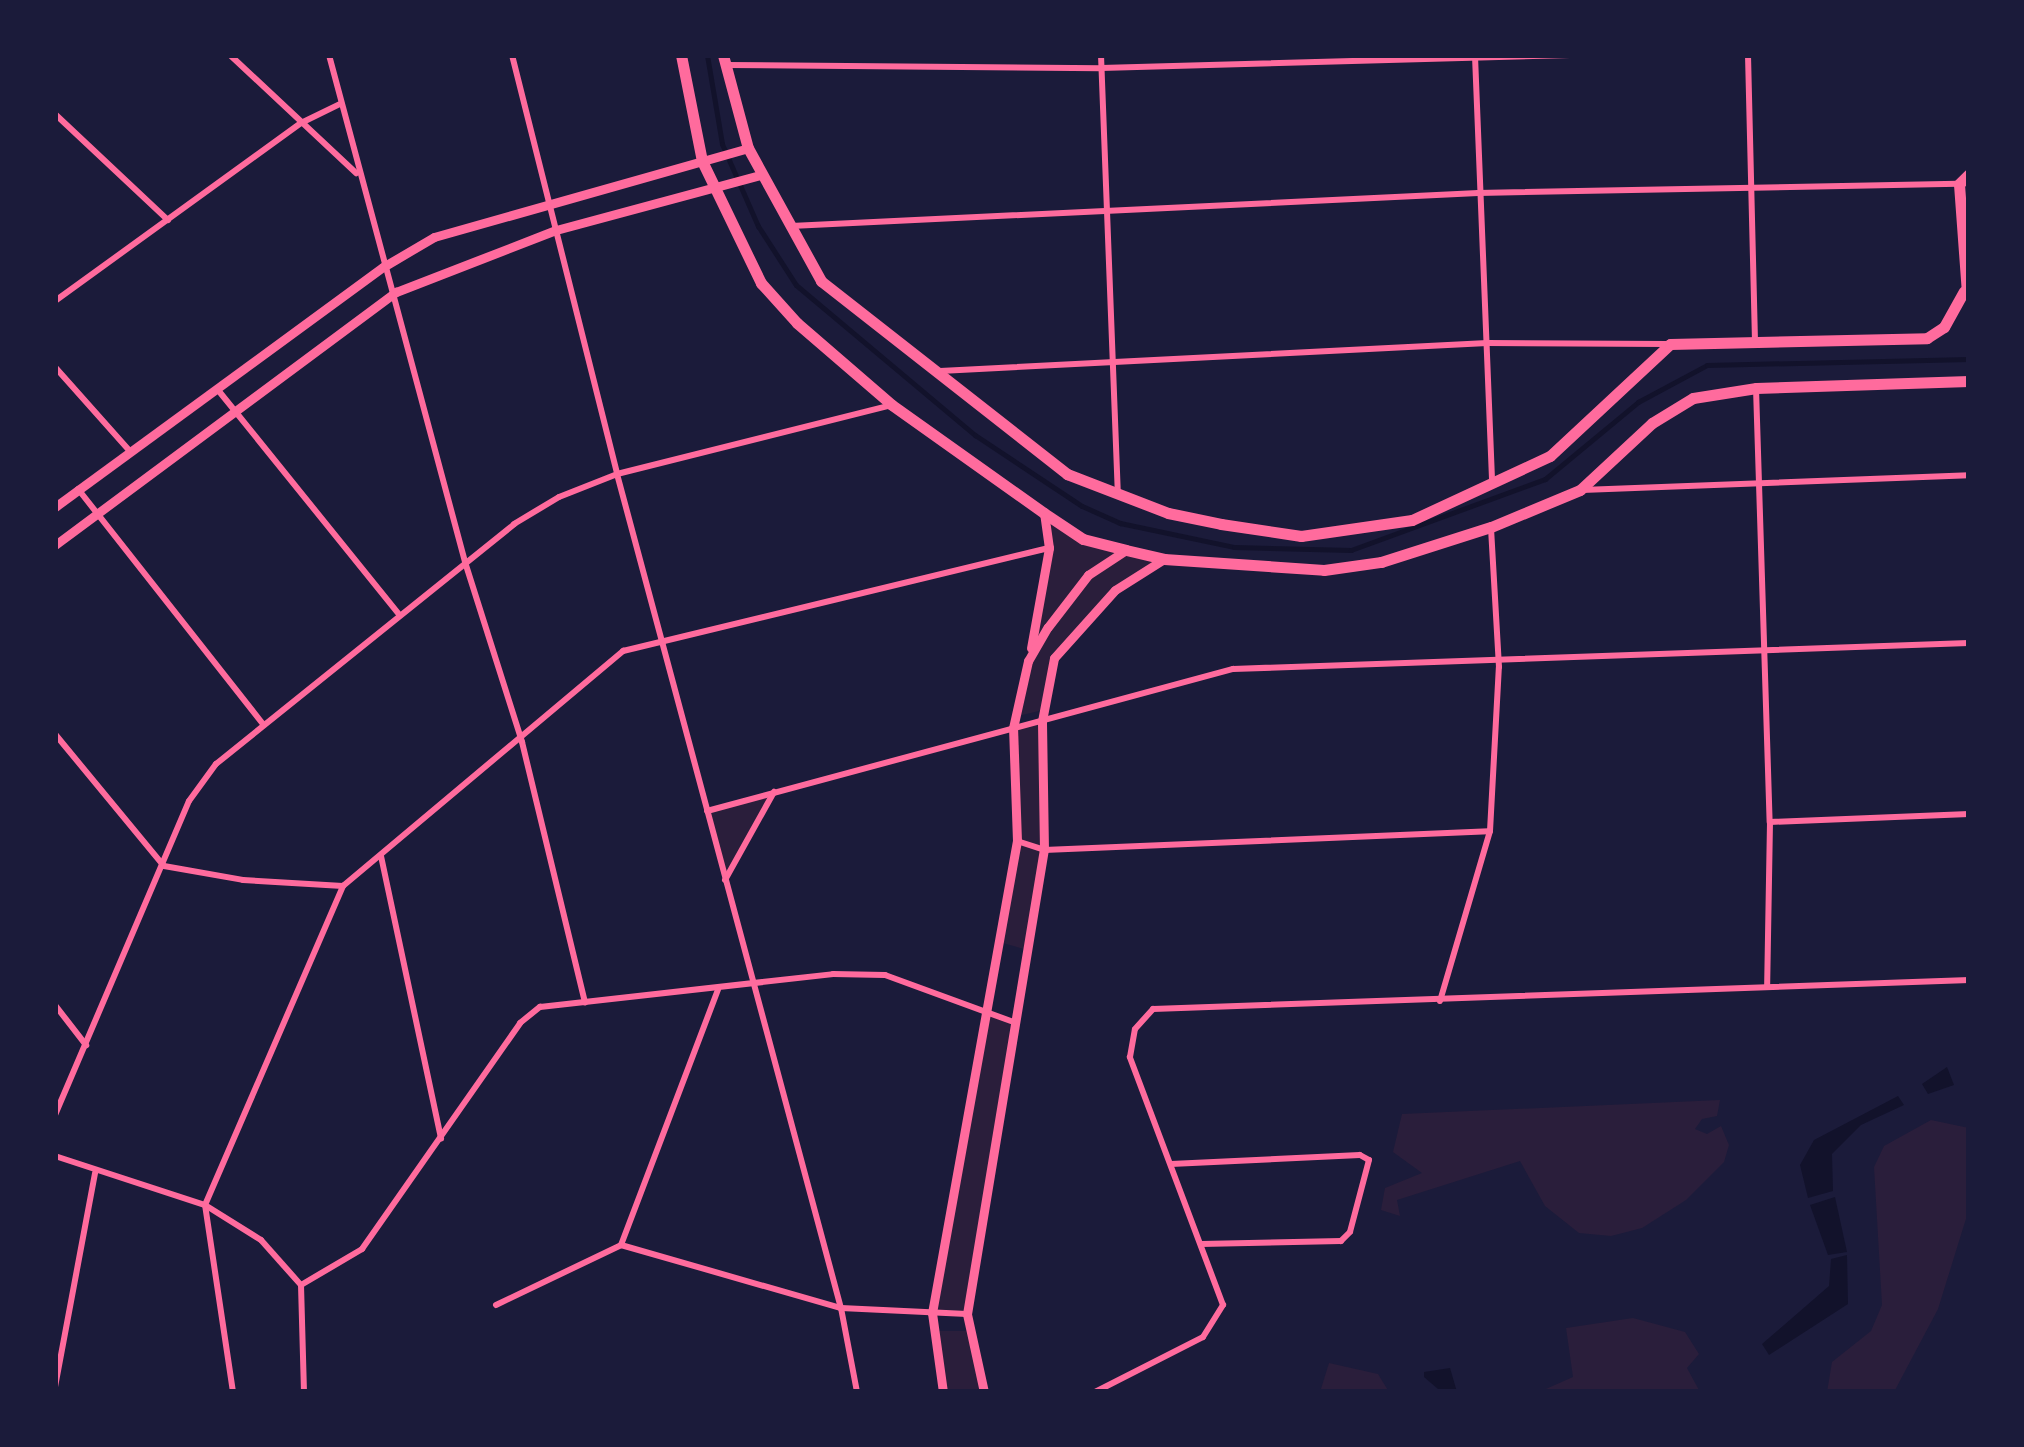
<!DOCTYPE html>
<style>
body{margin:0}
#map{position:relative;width:2024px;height:1447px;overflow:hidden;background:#1b1b3a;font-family:"Work Sans",sans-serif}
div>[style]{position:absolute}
.green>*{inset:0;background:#2a1e3b}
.water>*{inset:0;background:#12122b}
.stream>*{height:5px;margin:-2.5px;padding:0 2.5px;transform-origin:2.5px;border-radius:2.5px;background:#12122b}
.minor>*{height:6px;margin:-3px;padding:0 3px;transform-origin:3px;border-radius:3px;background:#ff6b9d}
.tertiary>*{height:9px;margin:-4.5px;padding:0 4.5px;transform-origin:4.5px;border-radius:4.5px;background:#ff6b9d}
.primary>*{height:11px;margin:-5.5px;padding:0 5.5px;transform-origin:5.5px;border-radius:5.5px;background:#ff6b9d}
span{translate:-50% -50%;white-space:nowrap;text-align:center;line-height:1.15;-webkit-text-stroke:10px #1b1b3a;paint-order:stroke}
.frame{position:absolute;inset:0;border:58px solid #1b1b3a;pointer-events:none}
</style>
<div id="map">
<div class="green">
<div style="clip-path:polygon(1044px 513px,1083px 539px,1164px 559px,1115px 590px,1054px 658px,1043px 710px,1014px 717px,1049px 548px)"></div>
<div style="clip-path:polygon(1042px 721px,1044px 850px,1024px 949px,999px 942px,1017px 841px,1013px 728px)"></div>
<div style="clip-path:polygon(774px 792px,724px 881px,707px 811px)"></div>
<div style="clip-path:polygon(987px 1014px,1011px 1021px,967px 1314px,932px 1313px)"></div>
<div style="clip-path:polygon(1720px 1100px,1717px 1116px,1702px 1119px,1695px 1129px,1707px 1134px,1721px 1126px,1729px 1145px,1724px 1162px,1686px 1200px,1642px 1228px,1611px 1236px,1579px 1233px,1545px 1206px,1520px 1161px,1397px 1200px,1400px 1216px,1381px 1210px,1385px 1188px,1422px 1173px,1393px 1152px,1402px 1114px)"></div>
<div style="clip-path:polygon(1931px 1120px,1969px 1128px,1969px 1209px,1938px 1309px,1894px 1392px,1827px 1392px,1832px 1362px,1871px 1331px,1882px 1305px,1874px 1167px,1884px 1146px)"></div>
<div style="clip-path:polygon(1633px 1318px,1685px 1332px,1699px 1354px,1687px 1368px,1700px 1392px,1539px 1392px,1573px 1377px,1566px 1328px)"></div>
<div style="clip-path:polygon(933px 1331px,966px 1331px,984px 1392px,943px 1392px)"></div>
<div style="clip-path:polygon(1329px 1363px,1378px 1374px,1389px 1392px,1320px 1392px)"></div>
</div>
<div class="water">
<div style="clip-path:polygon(1947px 1067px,1954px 1085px,1928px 1094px,1922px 1084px)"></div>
<div style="clip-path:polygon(1898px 1096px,1904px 1105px,1861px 1125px,1832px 1154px,1833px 1191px,1808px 1198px,1800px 1165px,1814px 1140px)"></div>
<div style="clip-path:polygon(1835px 1197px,1847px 1252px,1828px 1255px,1810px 1205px)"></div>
<div style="clip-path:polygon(1847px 1255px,1848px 1304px,1769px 1355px,1762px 1344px,1829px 1286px,1831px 1259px)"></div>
<div style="clip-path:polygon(1450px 1368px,1457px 1392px,1438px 1389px,1424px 1377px,1424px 1372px)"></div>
</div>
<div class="stream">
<div style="left:707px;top:55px;width:90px;rotate:80.4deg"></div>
<div style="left:722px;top:144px;width:90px;rotate:66.3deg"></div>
<div style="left:758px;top:226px;width:70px;rotate:57.2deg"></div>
<div style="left:796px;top:285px;width:234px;rotate:40deg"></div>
<div style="left:975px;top:435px;width:128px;rotate:33.6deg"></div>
<div style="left:1082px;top:506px;width:42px;rotate:24.1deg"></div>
<div style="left:1120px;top:523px;width:116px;rotate:11.9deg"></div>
<div style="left:1234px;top:547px;width:117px;rotate:1.5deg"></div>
<div style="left:1351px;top:550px;width:207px;rotate:-20.1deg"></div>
<div style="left:1545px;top:479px;width:121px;rotate:-39.6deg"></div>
<div style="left:1638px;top:402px;width:78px;rotate:-28.2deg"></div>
<div style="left:1707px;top:365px;width:262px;rotate:-1.3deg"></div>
</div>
<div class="minor">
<div style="left:230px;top:55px;width:173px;rotate:43.1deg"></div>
<div style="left:329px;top:55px;width:525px;rotate:74.98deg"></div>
<div style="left:465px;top:562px;width:189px;rotate:72.4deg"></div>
<div style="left:522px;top:742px;width:268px;rotate:76.4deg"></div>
<div style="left:512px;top:55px;width:432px;rotate:75.9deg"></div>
<div style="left:617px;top:474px;width:864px;rotate:74.97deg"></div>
<div style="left:841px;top:1308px;width:86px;rotate:79.2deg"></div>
<div style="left:1101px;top:55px;width:440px;rotate:87.8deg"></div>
<div style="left:1748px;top:55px;width:289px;rotate:88.6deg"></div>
<div style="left:1475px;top:56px;width:427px;rotate:87.7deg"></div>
<div style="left:727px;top:65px;width:374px;rotate:0.5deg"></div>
<div style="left:1101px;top:68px;width:469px;rotate:-1.6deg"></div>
<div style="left:55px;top:114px;width:155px;rotate:43.2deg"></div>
<div style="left:791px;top:226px;width:688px;rotate:-2.75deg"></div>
<div style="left:1478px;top:193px;width:480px;rotate:-1.1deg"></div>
<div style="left:55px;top:301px;width:304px;rotate:-35.9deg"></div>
<div style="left:301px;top:123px;width:43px;rotate:-26deg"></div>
<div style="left:55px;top:367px;width:110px;rotate:48.3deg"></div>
<div style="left:940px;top:371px;width:548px;rotate:-2.93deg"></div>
<div style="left:1487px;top:343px;width:180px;rotate:0.3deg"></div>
<div style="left:1756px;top:388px;width:434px;rotate:88.2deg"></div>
<div style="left:1770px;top:822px;width:164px;rotate:91deg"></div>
<div style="left:218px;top:390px;width:288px;rotate:51.1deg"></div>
<div style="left:78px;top:489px;width:300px;rotate:51.8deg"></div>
<div style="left:1582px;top:490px;width:387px;rotate:-2.2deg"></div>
<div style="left:55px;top:734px;width:171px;rotate:50.5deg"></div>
<div style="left:164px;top:866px;width:80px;rotate:10deg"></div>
<div style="left:243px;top:880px;width:100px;rotate:3.4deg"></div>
<div style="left:343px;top:886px;width:366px;rotate:-40deg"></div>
<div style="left:623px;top:651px;width:438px;rotate:-13.6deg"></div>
<div style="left:707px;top:811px;width:545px;rotate:-15.11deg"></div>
<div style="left:1233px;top:669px;width:736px;rotate:-2.02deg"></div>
<div style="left:1770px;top:822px;width:199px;rotate:-2.3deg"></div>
<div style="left:1017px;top:841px;width:28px;rotate:18deg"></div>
<div style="left:1044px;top:850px;width:445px;rotate:-2.4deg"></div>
<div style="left:381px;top:856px;width:289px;rotate:78deg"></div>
<div style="left:725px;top:880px;width:101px;rotate:-60.9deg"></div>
<div style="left:1440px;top:1001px;width:177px;rotate:-73.6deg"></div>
<div style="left:1490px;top:831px;width:164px;rotate:-86.9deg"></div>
<div style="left:1499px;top:667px;width:140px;rotate:-93.3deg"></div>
<div style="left:55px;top:1005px;width:51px;rotate:52.2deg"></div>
<div style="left:55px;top:1115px;width:341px;rotate:-66.9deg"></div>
<div style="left:189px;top:801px;width:46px;rotate:-53.9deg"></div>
<div style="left:216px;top:764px;width:383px;rotate:-38.8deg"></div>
<div style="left:514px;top:524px;width:52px;rotate:-31deg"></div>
<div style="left:559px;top:497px;width:62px;rotate:-21.6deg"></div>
<div style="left:617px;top:474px;width:284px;rotate:-14.1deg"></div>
<div style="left:55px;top:1156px;width:158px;rotate:18.1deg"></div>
<div style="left:205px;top:1205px;width:66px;rotate:32deg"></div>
<div style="left:261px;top:1240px;width:60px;rotate:48.4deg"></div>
<div style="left:301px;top:1285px;width:107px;rotate:88.4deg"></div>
<div style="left:1171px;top:1164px;width:189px;rotate:-2.7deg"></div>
<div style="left:1360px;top:1155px;width:10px;rotate:29deg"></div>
<div style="left:1369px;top:1160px;width:74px;rotate:104.8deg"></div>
<div style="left:1350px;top:1232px;width:13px;rotate:135deg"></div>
<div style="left:1341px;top:1241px;width:140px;rotate:178.8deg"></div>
<div style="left:621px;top:1245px;width:273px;rotate:-69.2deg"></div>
<div style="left:301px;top:1285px;width:71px;rotate:-30.5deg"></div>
<div style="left:362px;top:1249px;width:276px;rotate:-55deg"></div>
<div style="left:520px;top:1023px;width:26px;rotate:-39deg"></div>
<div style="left:540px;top:1007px;width:295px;rotate:-6.4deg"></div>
<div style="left:833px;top:974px;width:52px;rotate:1.1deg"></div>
<div style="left:885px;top:975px;width:134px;rotate:20.1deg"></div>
<div style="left:496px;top:1305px;width:139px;rotate:-25.6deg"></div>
<div style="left:621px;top:1245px;width:229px;rotate:16deg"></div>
<div style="left:841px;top:1308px;width:126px;rotate:2.7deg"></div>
<div style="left:55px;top:1387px;width:218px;rotate:-79.4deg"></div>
<div style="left:233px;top:1392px;width:189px;rotate:-98.5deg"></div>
<div style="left:205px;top:1205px;width:348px;rotate:-66.6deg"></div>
<div style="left:1095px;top:1392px;width:121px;rotate:-27deg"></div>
<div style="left:1203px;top:1337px;width:38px;rotate:-58deg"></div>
<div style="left:1223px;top:1305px;width:265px;rotate:-110.6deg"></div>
<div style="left:1130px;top:1057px;width:28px;rotate:-80deg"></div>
<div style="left:1135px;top:1029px;width:27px;rotate:-48deg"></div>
<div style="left:1153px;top:1009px;width:817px;rotate:-2.04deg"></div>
</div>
<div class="tertiary">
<div style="left:55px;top:507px;width:406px;rotate:-36.2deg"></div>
<div style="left:383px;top:267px;width:59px;rotate:-30.5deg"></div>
<div style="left:434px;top:237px;width:326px;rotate:-15.8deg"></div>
<div style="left:55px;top:545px;width:425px;rotate:-36.6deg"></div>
<div style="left:396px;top:292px;width:172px;rotate:-21.2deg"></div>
<div style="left:556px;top:230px;width:211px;rotate:-15.1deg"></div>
<div style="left:1031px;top:648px;width:102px;rotate:-79.8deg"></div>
<div style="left:1049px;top:548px;width:35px;rotate:-98deg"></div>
<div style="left:943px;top:1392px;width:80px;rotate:-97.9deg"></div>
<div style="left:932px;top:1313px;width:480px;rotate:-79.8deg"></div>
<div style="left:1017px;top:841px;width:113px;rotate:-92deg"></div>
<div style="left:1013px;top:728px;width:69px;rotate:-77.4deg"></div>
<div style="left:1028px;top:661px;width:39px;rotate:-60deg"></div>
<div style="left:1048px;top:627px;width:66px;rotate:-52.4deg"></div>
<div style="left:1088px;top:575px;width:45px;rotate:-33.3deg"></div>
<div style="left:984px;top:1392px;width:80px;rotate:-102.3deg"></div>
<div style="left:967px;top:1314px;width:470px;rotate:-80.6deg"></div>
<div style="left:1044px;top:850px;width:129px;rotate:-90.9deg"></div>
<div style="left:1042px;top:721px;width:64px;rotate:-79.2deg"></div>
<div style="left:1054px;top:658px;width:91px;rotate:-48.1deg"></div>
<div style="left:1115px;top:590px;width:58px;rotate:-32.3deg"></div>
</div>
<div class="primary">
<div style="left:681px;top:55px;width:108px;rotate:78.8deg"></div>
<div style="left:702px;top:161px;width:136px;rotate:64.2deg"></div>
<div style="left:761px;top:283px;width:54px;rotate:48deg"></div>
<div style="left:797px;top:323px;width:125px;rotate:40.8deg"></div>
<div style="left:892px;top:405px;width:186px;rotate:35.4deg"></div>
<div style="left:1044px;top:513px;width:47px;rotate:33.7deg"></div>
<div style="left:1083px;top:539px;width:44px;rotate:14.3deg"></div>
<div style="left:1126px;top:550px;width:39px;rotate:13deg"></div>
<div style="left:1164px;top:559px;width:160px;rotate:3.9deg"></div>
<div style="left:1324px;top:570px;width:58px;rotate:-8deg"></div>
<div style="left:1381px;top:562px;width:115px;rotate:-17.7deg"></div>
<div style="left:1491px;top:527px;width:96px;rotate:-22.6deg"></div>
<div style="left:1580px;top:490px;width:98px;rotate:-42.9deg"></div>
<div style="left:1652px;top:423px;width:48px;rotate:-31.4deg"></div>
<div style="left:1693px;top:398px;width:64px;rotate:-9deg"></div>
<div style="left:1756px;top:388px;width:213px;rotate:-1.9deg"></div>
<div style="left:723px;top:55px;width:96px;rotate:75deg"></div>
<div style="left:748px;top:148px;width:152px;rotate:61.2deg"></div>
<div style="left:821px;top:281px;width:313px;rotate:38.1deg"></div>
<div style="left:1067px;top:474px;width:108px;rotate:21.1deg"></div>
<div style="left:1168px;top:513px;width:54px;rotate:11.7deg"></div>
<div style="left:1221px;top:524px;width:81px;rotate:8.5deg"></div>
<div style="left:1301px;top:536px;width:112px;rotate:-8.2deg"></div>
<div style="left:1412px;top:520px;width:152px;rotate:-24.9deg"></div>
<div style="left:1550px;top:456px;width:164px;rotate:-43deg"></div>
<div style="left:1670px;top:344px;width:257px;rotate:-1.3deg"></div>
<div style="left:1927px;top:338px;width:20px;rotate:-33deg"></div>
<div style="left:1944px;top:327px;width:41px;rotate:-60.9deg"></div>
<div style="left:1967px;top:293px;width:109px;rotate:-94.2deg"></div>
<div style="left:1959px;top:184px;width:14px;rotate:-45deg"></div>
</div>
<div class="frame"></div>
</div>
